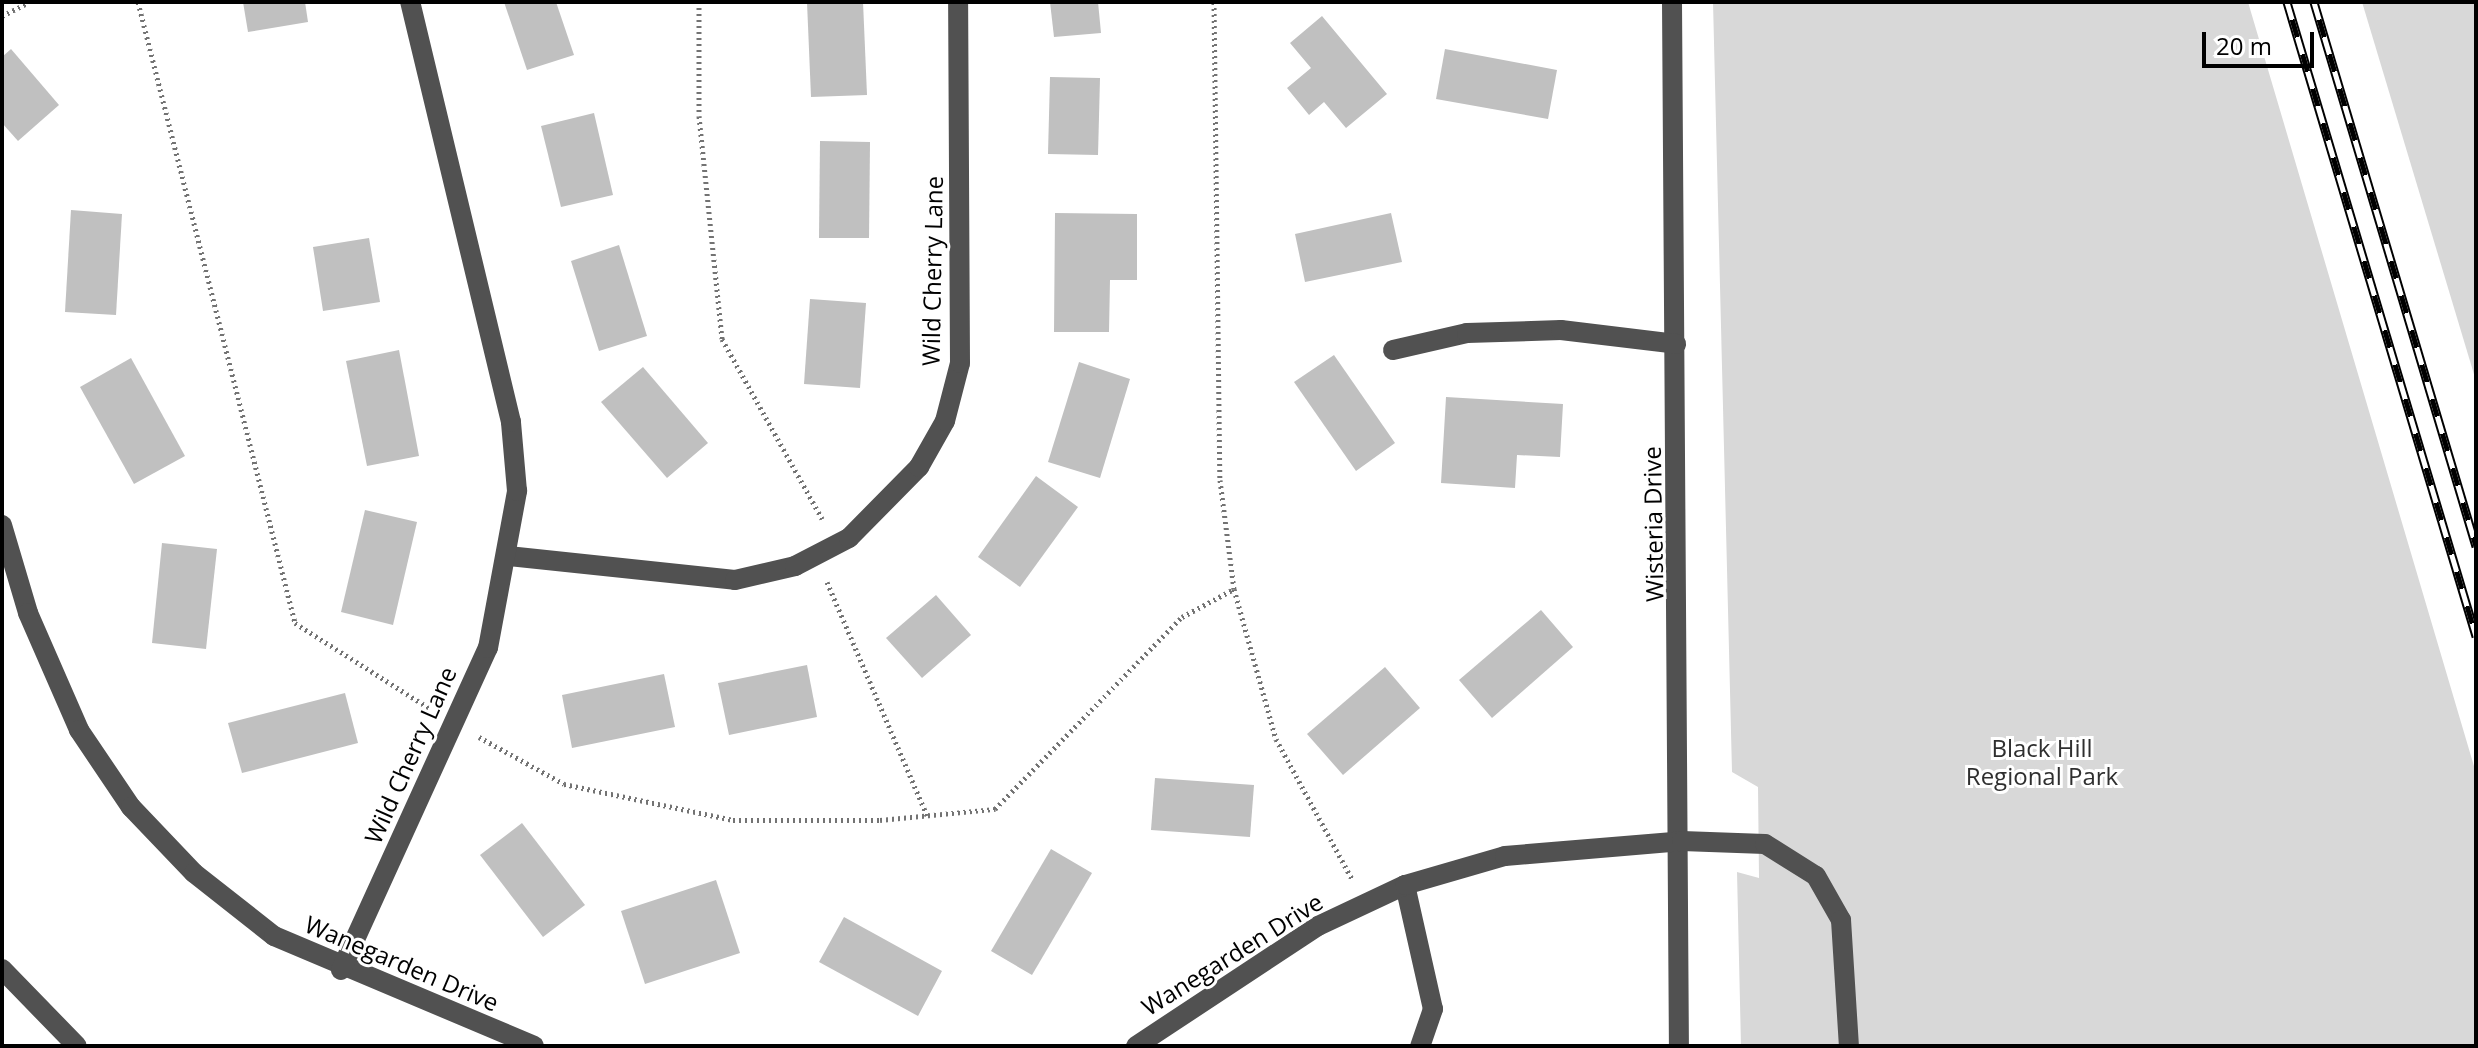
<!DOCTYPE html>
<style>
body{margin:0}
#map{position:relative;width:2478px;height:1048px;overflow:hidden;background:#fff;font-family:"Open Sans",sans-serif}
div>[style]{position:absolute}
.green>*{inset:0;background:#d8d8d8}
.building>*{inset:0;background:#c0c0c0}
.path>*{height:5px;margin-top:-2.5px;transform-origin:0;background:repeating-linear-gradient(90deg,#737373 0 2px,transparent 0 6px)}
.minor>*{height:20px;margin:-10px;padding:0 10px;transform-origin:10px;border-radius:10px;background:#515151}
.rail>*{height:9px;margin-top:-4.5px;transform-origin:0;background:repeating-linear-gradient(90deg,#fff 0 18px,#000 0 36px);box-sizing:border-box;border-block:2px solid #000}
span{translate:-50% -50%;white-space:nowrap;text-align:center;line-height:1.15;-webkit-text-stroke:6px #fff;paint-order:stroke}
.street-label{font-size:24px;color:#000}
.park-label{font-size:24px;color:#2f2f2f}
.frame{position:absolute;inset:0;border:4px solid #000;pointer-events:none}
.scale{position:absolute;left:2202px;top:32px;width:112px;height:36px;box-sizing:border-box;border:4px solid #000;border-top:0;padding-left:10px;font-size:24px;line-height:28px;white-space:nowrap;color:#000;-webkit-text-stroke:6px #fff;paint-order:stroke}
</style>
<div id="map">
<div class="green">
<div style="clip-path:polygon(1713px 2px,2248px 2px,2476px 773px,2476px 1046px,1741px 1046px,1737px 872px,1759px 878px,1758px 787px,1732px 772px)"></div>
<div style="clip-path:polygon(2362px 2px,2476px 2px,2476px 381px)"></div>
</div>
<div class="building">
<div style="clip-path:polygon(243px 2px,305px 2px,308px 22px,248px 32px)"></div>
<div style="clip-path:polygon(504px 2px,556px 2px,574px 55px,527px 70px)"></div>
<div style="clip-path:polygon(807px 2px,863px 2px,867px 95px,811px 97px)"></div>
<div style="clip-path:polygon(1050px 2px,1098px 2px,1101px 33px,1054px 37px)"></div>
<div style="clip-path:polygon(1322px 16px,1387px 94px,1346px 128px,1324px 102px,1309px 115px,1287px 88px,1311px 68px,1290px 43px)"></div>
<div style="clip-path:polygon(11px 49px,59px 105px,18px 141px,2px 123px,2px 57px)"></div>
<div style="clip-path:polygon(1445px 49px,1557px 70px,1548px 119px,1436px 99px)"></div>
<div style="clip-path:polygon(1050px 77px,1100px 78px,1098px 155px,1048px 154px)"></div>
<div style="clip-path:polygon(594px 113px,613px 195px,561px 207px,541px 126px)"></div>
<div style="clip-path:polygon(820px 141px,870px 142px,869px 238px,819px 238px)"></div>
<div style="clip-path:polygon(71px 210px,122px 214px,116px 315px,65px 312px)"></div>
<div style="clip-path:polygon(1055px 213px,1137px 214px,1137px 280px,1110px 280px,1109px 332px,1054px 332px)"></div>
<div style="clip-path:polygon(1391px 213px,1402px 262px,1305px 282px,1295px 234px)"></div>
<div style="clip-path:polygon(369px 238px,380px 302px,323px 311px,313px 247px)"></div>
<div style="clip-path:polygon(619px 245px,647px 336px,599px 351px,571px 261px)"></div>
<div style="clip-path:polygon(810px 299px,866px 303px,860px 388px,804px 384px)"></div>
<div style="clip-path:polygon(399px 350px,419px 456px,367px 466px,346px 361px)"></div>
<div style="clip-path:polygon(1334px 355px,1395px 443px,1356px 471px,1294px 382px)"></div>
<div style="clip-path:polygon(131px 358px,185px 456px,134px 484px,80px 387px)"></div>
<div style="clip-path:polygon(1079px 362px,1130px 379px,1100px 478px,1048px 462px)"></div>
<div style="clip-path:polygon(643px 367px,708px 443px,667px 478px,601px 402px)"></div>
<div style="clip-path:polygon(1446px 397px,1563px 404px,1560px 457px,1517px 455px,1515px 488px,1441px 483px)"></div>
<div style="clip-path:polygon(1036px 476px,1078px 507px,1020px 587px,978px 557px)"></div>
<div style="clip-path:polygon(365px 510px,417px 522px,393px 625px,341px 612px)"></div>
<div style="clip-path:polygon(162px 543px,217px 549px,206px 649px,152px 643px)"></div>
<div style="clip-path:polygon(936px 595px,971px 635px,922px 678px,886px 638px)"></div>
<div style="clip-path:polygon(1541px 610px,1573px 647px,1492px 718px,1459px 680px)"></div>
<div style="clip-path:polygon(807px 665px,817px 717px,729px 735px,718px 683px)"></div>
<div style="clip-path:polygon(1385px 667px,1420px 708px,1343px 775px,1307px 734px)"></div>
<div style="clip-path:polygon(664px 674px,675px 727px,572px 748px,562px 695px)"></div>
<div style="clip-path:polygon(345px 693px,358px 743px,242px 773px,228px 723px)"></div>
<div style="clip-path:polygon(1155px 778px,1254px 785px,1250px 837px,1151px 830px)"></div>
<div style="clip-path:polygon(522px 823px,585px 905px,543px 937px,480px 855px)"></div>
<div style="clip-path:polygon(1051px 849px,1092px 873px,1032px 975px,991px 951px)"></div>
<div style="clip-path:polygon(716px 880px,740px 953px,645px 984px,621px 911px)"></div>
<div style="clip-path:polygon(844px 917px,942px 971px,918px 1016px,819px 962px)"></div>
</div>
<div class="path">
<div style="left:138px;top:2px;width:641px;rotate:75.81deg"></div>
<div style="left:295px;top:623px;width:159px;rotate:32.4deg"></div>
<div style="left:699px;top:2px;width:114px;rotate:90deg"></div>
<div style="left:699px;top:116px;width:224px;rotate:84.1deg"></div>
<div style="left:722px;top:339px;width:206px;rotate:60.9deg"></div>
<div style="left:1214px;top:2px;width:478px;rotate:89.3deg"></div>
<div style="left:1220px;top:480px;width:110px;rotate:82.7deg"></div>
<div style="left:1234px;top:589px;width:156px;rotate:74.4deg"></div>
<div style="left:1276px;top:739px;width:159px;rotate:61.5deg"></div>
<div style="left:2px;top:16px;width:30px;rotate:-27deg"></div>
<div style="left:827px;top:582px;width:254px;rotate:66.8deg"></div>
<div style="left:479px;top:737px;width:97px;rotate:28.9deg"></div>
<div style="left:564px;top:784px;width:173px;rotate:12deg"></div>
<div style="left:733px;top:820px;width:147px"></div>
<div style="left:880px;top:820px;width:116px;rotate:-5.5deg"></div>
<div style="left:995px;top:809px;width:268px;rotate:-45.8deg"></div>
<div style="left:1182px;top:617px;width:59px;rotate:-28.3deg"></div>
</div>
<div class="minor">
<div style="left:1672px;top:2px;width:1044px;rotate:89.62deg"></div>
<div style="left:1393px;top:350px;width:76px;rotate:-12.9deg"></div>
<div style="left:1467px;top:333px;width:94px;rotate:-1.8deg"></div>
<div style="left:1561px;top:330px;width:116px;rotate:6.9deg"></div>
<div style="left:2px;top:525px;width:92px;rotate:73.5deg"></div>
<div style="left:28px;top:613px;width:128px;rotate:66.4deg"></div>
<div style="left:79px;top:730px;width:93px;rotate:56deg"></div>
<div style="left:131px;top:807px;width:91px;rotate:46.3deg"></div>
<div style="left:194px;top:873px;width:102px;rotate:38.2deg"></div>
<div style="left:274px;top:936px;width:282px;rotate:22.9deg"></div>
<div style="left:508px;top:556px;width:228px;rotate:6deg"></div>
<div style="left:735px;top:580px;width:62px;rotate:-13.1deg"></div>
<div style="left:795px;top:566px;width:61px;rotate:-27.4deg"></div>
<div style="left:849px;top:538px;width:100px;rotate:-45.4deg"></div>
<div style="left:919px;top:467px;width:53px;rotate:-60.5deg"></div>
<div style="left:945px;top:421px;width:60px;rotate:-75.5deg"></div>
<div style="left:960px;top:363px;width:361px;rotate:-90.3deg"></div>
<div style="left:1405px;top:885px;width:127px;rotate:77.3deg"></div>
<div style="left:1433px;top:1009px;width:39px;rotate:109deg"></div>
<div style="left:2px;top:969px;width:107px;rotate:45.8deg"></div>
<div style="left:341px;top:970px;width:354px;rotate:-65.5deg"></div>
<div style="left:488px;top:648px;width:160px;rotate:-79.5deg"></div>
<div style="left:517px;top:491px;width:69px;rotate:-95deg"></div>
<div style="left:511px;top:422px;width:432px;rotate:-103.5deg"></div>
<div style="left:1136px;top:1046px;width:218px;rotate:-33.4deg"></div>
<div style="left:1318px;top:926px;width:96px;rotate:-25.2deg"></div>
<div style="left:1405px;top:885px;width:104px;rotate:-16.2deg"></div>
<div style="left:1505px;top:856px;width:178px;rotate:-4.8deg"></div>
<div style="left:1682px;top:841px;width:83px;rotate:2.1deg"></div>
<div style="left:1765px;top:844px;width:60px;rotate:32.1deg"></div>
<div style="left:1816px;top:876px;width:51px;rotate:60.4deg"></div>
<div style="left:1841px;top:920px;width:126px;rotate:86.4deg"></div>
</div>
<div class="rail">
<div style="left:2287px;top:2px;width:662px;rotate:73.4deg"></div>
<div style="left:2314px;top:2px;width:568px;rotate:73.42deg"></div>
</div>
<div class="street-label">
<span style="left:932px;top:271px;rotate:-89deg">Wild Cherry Lane</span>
<span style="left:1653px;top:524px;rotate:-91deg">Wisteria Drive</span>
<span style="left:410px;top:755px;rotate:-66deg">Wild Cherry Lane</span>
<span style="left:1232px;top:954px;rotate:-32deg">Wanegarden Drive</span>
<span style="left:402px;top:963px;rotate:23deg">Wanegarden Drive</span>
</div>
<div class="park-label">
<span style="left:2042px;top:762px">Black Hill<br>Regional Park</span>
</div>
<div class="frame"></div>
<div class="scale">20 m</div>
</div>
